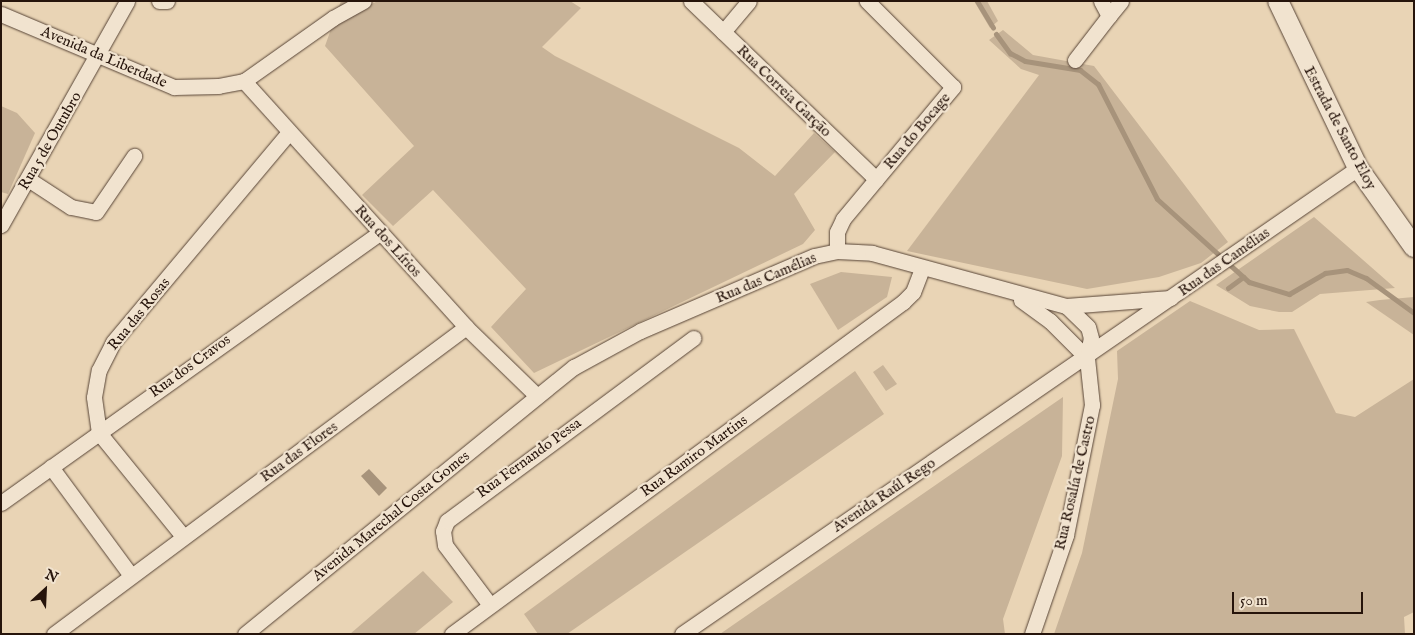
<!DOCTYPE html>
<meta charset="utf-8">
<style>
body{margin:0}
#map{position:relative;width:1415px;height:635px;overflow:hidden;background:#e9d4b5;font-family:"IM FELL English",serif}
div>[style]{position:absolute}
.green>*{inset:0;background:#c8b398}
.water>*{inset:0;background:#a7937b}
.stream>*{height:5px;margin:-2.5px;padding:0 2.5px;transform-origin:2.5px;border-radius:2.5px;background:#a7937b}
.roads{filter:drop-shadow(0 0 1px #574436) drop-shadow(0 0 1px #574436)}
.minor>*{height:15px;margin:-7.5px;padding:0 7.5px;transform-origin:7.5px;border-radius:7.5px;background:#f1e3cf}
.secondary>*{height:20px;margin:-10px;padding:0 10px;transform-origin:10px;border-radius:10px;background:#f1e3cf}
span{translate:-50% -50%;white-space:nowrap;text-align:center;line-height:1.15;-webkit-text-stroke:4.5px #f1e3cf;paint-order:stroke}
.street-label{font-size:15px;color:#26140b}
.frame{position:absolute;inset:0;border:2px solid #26140b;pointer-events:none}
.north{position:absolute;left:20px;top:565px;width:50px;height:50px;-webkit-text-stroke:4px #f1e3cf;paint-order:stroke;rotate:25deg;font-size:14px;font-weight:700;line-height:20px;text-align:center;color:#26140b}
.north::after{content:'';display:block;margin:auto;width:18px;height:22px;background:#26140b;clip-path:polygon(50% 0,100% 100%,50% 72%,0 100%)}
.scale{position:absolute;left:1232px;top:592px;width:131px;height:22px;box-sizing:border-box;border:2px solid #26140b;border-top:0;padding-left:6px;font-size:15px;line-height:18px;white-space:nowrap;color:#26140b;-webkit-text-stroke:4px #f1e3cf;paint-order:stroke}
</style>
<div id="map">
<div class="green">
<div style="clip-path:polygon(341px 1px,350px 1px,348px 15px,378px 1px,570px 1px,581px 8px,542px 47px,555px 56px,739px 148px,775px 176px,814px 133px,835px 152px,794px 194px,815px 230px,803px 244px,534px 373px,491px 327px,526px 289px,433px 190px,393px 226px,362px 195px,414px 146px,325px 46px)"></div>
<div style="clip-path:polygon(974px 1px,987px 1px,998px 21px,990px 28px)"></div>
<div style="clip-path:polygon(1003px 30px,1033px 55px,1094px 66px,1228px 242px,1201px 263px,1159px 277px,1087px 289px,907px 251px,1039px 75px,1021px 69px,989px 40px)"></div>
<div style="clip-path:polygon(1px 106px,17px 113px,35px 133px,8px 194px,1px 192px)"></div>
<div style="clip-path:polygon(1314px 217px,1395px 288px,1320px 294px,1292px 312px,1279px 312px,1250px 306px,1216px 285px)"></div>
<div style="clip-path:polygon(841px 272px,892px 277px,887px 297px,838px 330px,810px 284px)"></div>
<div style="clip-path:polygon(1414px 297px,1414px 335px,1366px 302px,1380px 300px)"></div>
<div style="clip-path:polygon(1190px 301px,1259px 330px,1294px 329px,1336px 413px,1355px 417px,1414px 379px,1414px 612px,1404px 617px,1405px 634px,1054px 634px,1082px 553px,1118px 379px,1117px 351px)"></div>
<div style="clip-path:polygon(883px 365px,897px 384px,886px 391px,873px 372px)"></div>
<div style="clip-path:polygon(855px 371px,884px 414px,567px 634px,538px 634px,524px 614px)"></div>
<div style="clip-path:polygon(1063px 397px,1062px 456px,1003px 619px,1005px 634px,720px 634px)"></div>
<div style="clip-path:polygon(423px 571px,453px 602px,414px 634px,350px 634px)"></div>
</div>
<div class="water">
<div style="clip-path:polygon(369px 469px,387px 488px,379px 496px,361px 476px)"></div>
</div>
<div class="stream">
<div style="left:977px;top:1px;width:31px;rotate:59deg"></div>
<div style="left:996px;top:34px;width:24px;rotate:54deg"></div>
<div style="left:1010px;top:53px;width:17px;rotate:28deg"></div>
<div style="left:1025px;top:61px;width:56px;rotate:9.3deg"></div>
<div style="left:1080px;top:70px;width:23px;rotate:38deg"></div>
<div style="left:1098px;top:84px;width:129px;rotate:62.8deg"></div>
<div style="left:1157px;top:199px;width:124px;rotate:42.1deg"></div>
<div style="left:1249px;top:282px;width:42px;rotate:16.7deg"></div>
<div style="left:1289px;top:294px;width:42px;rotate:-30.3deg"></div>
<div style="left:1325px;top:273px;width:22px;rotate:-8deg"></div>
<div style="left:1347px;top:270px;width:21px;rotate:23deg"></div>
<div style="left:1366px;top:278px;width:59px;rotate:36.1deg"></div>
<div style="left:1228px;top:288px;width:19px;rotate:-36deg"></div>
</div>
<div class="roads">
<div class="minor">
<div style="left:159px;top:1px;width:8px"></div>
<div style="left:691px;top:1px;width:257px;rotate:43.9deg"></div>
<div style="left:1101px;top:1px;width:17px;rotate:62deg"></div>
<div style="left:1109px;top:16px;width:19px;rotate:-51deg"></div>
<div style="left:1px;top:14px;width:188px;rotate:22.9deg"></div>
<div style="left:174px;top:87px;width:44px;rotate:-1.3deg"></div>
<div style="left:218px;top:86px;width:26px;rotate:-11deg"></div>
<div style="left:244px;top:81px;width:109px;rotate:-35.3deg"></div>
<div style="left:333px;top:18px;width:35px;rotate:-29deg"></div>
<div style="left:723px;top:32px;width:40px;rotate:-50deg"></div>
<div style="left:1075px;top:60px;width:56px;rotate:-52.3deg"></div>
<div style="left:244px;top:81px;width:331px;rotate:47.9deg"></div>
<div style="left:466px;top:327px;width:99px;rotate:44.2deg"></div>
<div style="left:28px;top:179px;width:51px;rotate:33.1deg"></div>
<div style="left:71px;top:207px;width:25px;rotate:11deg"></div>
<div style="left:96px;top:212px;width:68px;rotate:-55.8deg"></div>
<div style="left:1px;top:225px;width:257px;rotate:-60.6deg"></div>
<div style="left:837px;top:251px;width:19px;rotate:-90deg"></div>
<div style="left:837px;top:232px;width:14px;rotate:-65deg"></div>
<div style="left:843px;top:219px;width:172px;rotate:-50.2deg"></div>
<div style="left:953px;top:87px;width:122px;rotate:-135deg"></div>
<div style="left:1021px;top:300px;width:36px;rotate:36deg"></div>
<div style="left:1050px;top:321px;width:52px;rotate:45deg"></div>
<div style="left:51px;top:467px;width:133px;rotate:53.6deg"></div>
<div style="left:1px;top:503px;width:465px;rotate:-35.5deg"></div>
<div style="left:182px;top:535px;width:132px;rotate:-129.1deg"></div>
<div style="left:99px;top:433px;width:36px;rotate:-98deg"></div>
<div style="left:94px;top:397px;width:27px;rotate:-80deg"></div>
<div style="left:99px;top:370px;width:31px;rotate:-63deg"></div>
<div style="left:113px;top:342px;width:274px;rotate:-50deg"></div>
<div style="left:490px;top:605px;width:75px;rotate:-126.9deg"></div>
<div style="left:445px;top:545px;width:14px;rotate:-98deg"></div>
<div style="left:443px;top:531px;width:11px;rotate:-68deg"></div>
<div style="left:447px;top:521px;width:307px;rotate:-36.6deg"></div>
<div style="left:54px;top:634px;width:514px;rotate:-36.69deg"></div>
<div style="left:245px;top:634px;width:424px;rotate:-39.1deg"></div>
<div style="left:574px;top:367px;width:75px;rotate:-28.6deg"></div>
<div style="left:640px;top:331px;width:189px;rotate:-23.3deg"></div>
<div style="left:814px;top:256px;width:24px;rotate:-12deg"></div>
<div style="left:837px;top:251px;width:35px;rotate:3deg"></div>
<div style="left:872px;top:253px;width:201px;rotate:15.3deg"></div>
<div style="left:1066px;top:306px;width:105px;rotate:-4.4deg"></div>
<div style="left:452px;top:634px;width:560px;rotate:-36.36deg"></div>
<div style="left:903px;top:302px;width:14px;rotate:-45deg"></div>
<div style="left:913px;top:292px;width:26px;rotate:-69deg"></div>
<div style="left:682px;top:634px;width:821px;rotate:-34.58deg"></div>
<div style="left:1032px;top:634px;width:105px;rotate:-71deg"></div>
<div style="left:1066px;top:535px;width:133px;rotate:-78.7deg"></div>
<div style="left:1092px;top:405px;width:47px;rotate:-96.1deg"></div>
<div style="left:1087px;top:358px;width:20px;rotate:-79deg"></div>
<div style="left:1091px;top:338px;width:11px;rotate:-105deg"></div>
<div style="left:1088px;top:327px;width:30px;rotate:-136deg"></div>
</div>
<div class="secondary">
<div style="left:1278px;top:1px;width:185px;rotate:64.4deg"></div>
<div style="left:1358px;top:168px;width:97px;rotate:54.7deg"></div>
</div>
</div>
<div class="street-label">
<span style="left:104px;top:57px;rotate:23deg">Avenida da Liberdade</span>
<span style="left:784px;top:91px;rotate:44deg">Rua Correia Garção</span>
<span style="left:1340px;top:128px;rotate:62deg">Estrada de Santo Eloy</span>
<span style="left:917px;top:131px;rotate:-50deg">Rua do Bocage</span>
<span style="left:50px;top:141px;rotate:-60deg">Rua 5 de Outubro</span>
<span style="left:388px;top:241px;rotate:48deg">Rua dos Lírios</span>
<span style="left:1224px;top:262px;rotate:-35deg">Rua das Camélias</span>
<span style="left:766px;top:278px;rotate:-23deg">Rua das Camélias</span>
<span style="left:139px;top:314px;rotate:-51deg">Rua das Rosas</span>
<span style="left:190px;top:366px;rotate:-36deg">Rua dos Cravos</span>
<span style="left:299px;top:452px;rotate:-36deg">Rua das Flores</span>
<span style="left:694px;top:456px;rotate:-36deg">Rua Ramiro Martins</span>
<span style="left:529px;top:458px;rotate:-36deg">Rua Fernando Pessa</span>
<span style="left:1075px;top:483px;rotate:-77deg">Rua Rosalía de Castro</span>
<span style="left:884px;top:495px;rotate:-34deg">Avenida Raúl Rego</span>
<span style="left:391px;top:516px;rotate:-39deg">Avenida Marechal Costa Gomes</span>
</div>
<div class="frame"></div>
<div class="north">N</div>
<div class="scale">50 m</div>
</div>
